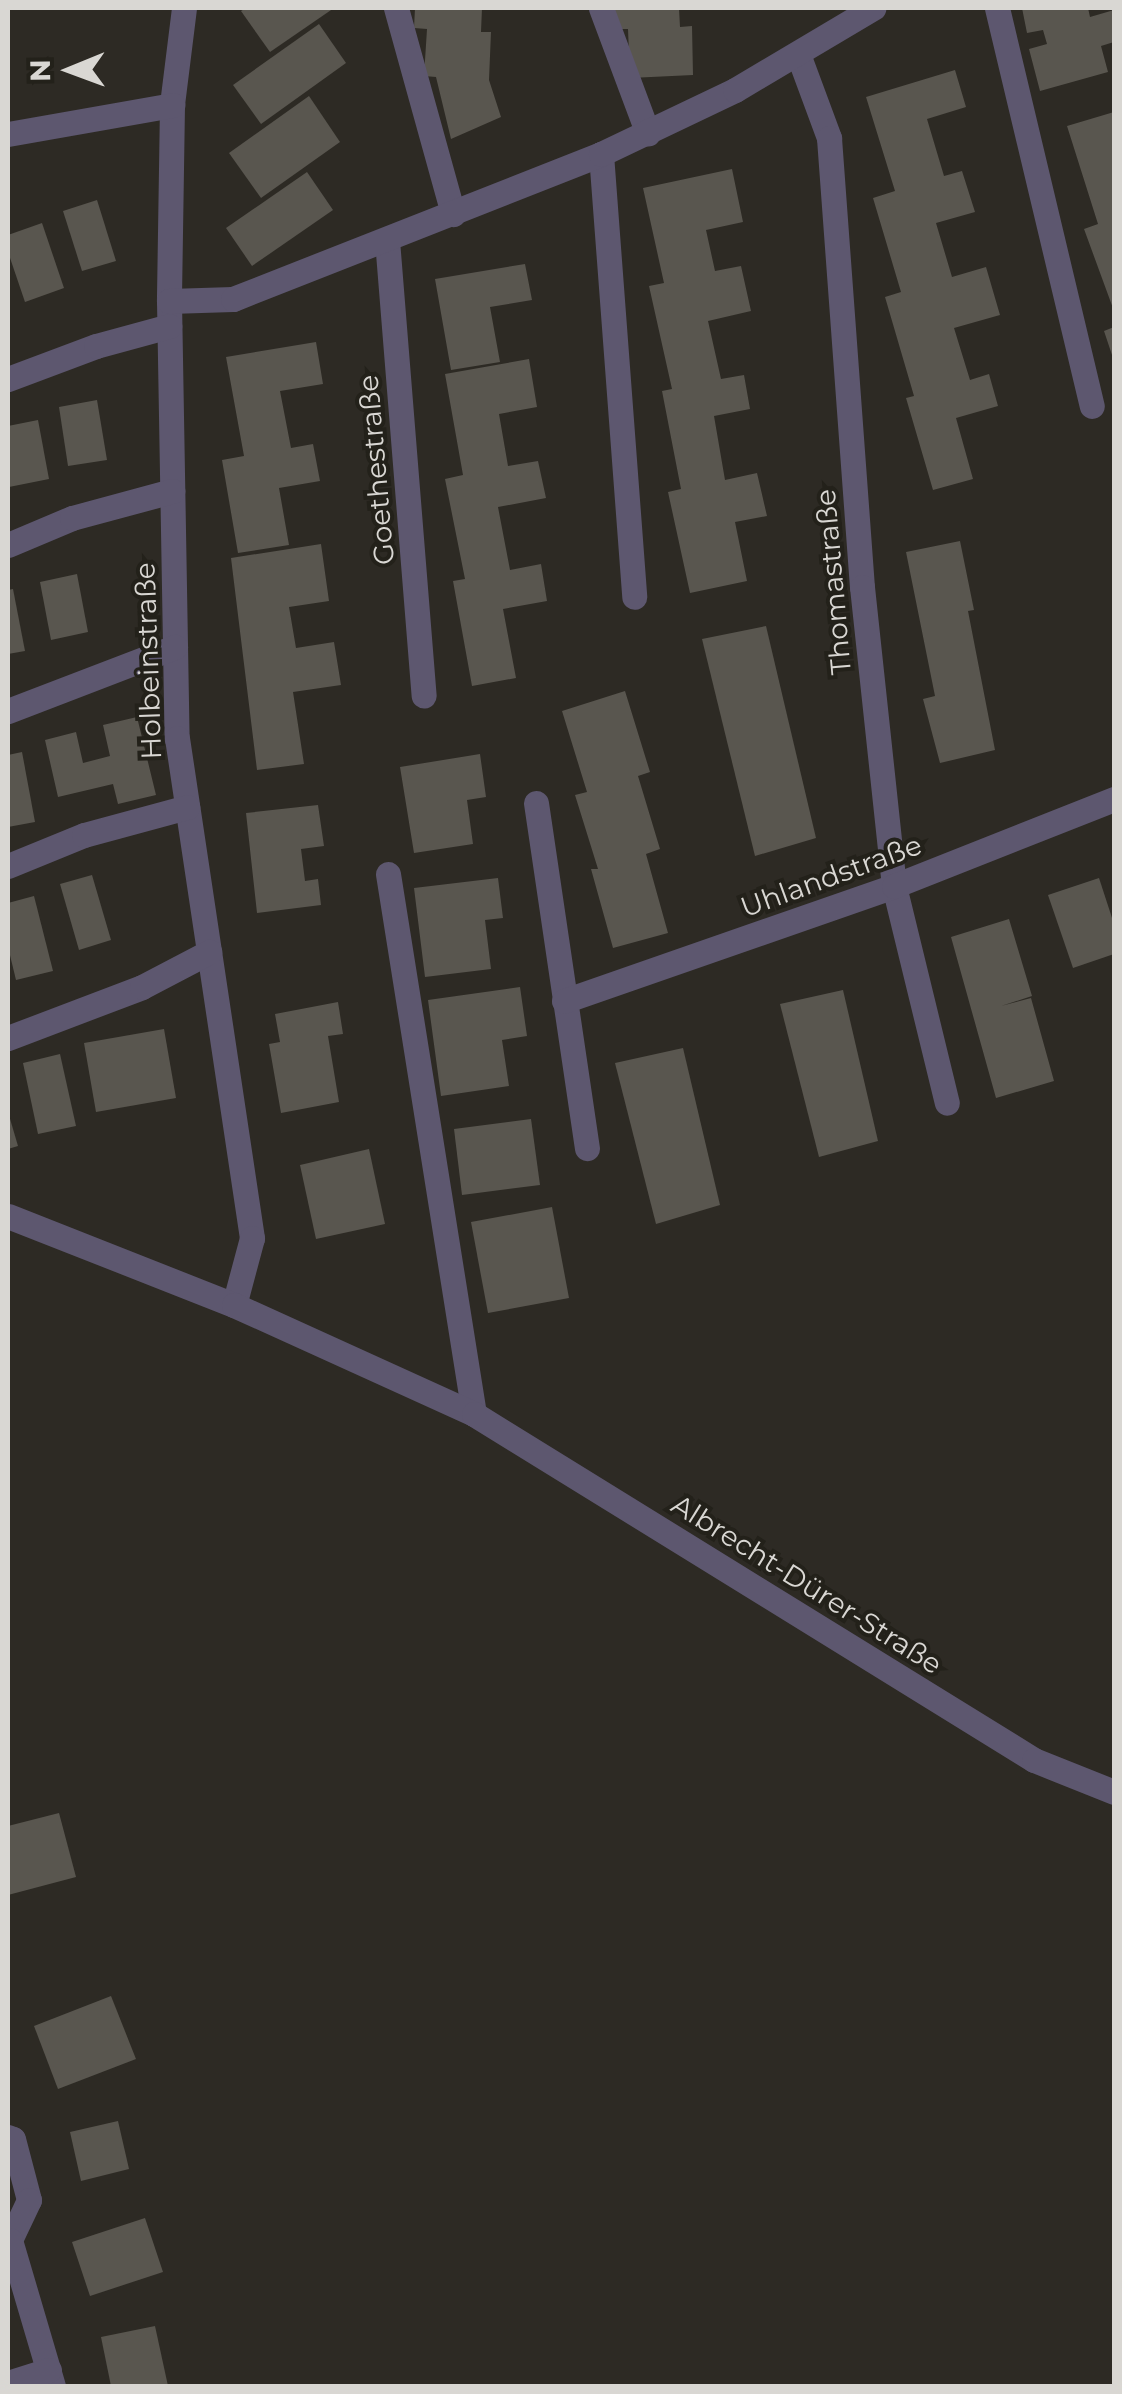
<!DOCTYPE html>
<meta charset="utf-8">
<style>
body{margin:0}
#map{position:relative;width:1122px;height:2394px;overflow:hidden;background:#2d2a24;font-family:Montserrat,sans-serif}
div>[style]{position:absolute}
.building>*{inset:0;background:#59564f}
.minor>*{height:25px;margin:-12.5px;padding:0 12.5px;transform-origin:12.5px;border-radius:12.5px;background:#5d576f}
span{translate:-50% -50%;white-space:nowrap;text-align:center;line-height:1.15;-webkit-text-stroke:8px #23211a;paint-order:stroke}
.street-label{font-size:28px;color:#d9d7d3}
.frame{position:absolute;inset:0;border:10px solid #d9d7d3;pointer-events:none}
.north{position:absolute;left:20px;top:20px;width:100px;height:100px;-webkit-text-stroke:8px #23211a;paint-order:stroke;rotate:269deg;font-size:28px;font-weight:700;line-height:40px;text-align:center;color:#d9d7d3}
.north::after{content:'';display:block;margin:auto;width:35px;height:45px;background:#d9d7d3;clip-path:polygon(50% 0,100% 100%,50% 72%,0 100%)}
</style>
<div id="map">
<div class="building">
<div style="clip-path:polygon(246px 8px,334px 8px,270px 52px,241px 11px)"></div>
<div style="clip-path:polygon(415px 8px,482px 8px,481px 32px,491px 32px,489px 80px,501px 117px,451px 139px,436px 77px,424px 76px,427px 29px,414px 28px)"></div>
<div style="clip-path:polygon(614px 8px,679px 8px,680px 27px,692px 26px,693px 75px,630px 78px,628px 29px,615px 29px)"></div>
<div style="clip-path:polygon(1022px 8px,1088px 8px,1090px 17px,1114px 10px,1114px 42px,1101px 46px,1108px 72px,1040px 91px,1029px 49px,1047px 44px,1043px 30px,1027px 33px)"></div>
<div style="clip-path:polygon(319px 24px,346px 63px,261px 124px,233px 85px)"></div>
<div style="clip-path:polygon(955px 70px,966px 107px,927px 119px,944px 176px,962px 171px,975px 212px,936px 223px,952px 277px,986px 267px,1000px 315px,954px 328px,970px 380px,989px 374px,998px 406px,956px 418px,973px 479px,933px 490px,906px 398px,914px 396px,885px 297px,901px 292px,873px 198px,895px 191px,866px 97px)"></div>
<div style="clip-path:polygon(309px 96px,340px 142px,261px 198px,229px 153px)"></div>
<div style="clip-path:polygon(1114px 112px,1114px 311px,1084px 229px,1098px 224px,1067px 126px)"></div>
<div style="clip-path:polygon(732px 169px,743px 222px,706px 230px,715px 271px,741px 266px,751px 311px,708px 321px,721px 379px,744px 375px,750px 409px,714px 416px,725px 480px,757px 473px,767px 516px,735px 522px,747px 581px,690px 593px,668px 492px,681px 489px,662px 391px,672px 389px,649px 286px,664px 283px,643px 188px)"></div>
<div style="clip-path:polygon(307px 172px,333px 210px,252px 266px,226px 228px)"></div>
<div style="clip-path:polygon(97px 200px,116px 261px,82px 271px,63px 211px)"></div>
<div style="clip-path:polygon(42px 223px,64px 288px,25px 302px,8px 252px,8px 235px)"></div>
<div style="clip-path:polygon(525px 264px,532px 300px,490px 307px,500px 362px,451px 370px,435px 279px)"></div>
<div style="clip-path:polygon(1114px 327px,1114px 361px,1104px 331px)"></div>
<div style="clip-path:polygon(316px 342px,323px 384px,280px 391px,291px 448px,313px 444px,320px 481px,279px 488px,289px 545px,238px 553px,222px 460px,244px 456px,226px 357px)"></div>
<div style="clip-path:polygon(529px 359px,537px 407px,499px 414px,508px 466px,538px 461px,546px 498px,498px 507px,510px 570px,541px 564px,547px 601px,503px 609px,516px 678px,472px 686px,453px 581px,465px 579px,445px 479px,463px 475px,445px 374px)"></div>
<div style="clip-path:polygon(97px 400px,107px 460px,68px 466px,59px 407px)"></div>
<div style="clip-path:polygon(38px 420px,49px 479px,9px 487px,8px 426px)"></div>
<div style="clip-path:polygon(960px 541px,974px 610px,968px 611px,995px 750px,940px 763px,923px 699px,935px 696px,906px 552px)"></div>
<div style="clip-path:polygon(321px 544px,329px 601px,289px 607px,296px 648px,334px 642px,341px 685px,293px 692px,304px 764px,257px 770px,231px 558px)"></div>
<div style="clip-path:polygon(77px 574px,88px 632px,51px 640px,40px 582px)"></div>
<div style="clip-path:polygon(13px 589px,25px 651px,8px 654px,8px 590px)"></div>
<div style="clip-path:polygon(766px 626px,816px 838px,755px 856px,702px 639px)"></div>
<div style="clip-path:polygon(625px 691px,650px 772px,638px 776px,660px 849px,646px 854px,668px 933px,613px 948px,591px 869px,598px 869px,575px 795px,587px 792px,562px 711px)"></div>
<div style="clip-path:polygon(137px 717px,156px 795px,118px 804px,113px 784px,58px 797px,45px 740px,76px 732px,83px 763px,110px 756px,103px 725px)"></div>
<div style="clip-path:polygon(22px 752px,35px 822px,8px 827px,8px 755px)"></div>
<div style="clip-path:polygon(480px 754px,486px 797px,467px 800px,473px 844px,414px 853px,400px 767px)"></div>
<div style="clip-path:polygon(318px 805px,324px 846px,301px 849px,305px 881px,318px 879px,321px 905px,257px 913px,246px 813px)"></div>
<div style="clip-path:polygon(92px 875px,111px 940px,79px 950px,60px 884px)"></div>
<div style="clip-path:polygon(498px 878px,503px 918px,485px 920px,491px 969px,425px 977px,414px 888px)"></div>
<div style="clip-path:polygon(1099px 878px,1114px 924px,1114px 954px,1073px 968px,1048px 895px)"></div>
<div style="clip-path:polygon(34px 896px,53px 971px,16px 980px,8px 947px,8px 903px)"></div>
<div style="clip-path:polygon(1009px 919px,1032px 996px,1001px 1006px,1031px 998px,1054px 1081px,996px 1098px,951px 937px)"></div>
<div style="clip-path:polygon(520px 987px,527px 1036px,502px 1040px,509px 1086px,441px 1096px,428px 1000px)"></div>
<div style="clip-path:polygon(843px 990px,878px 1141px,819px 1157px,780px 1004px)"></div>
<div style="clip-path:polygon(338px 1002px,343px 1034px,328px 1036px,339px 1102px,281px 1113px,269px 1044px,280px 1042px,275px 1014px)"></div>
<div style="clip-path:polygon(164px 1029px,176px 1098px,96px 1112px,84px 1043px)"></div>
<div style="clip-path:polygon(683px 1048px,720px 1205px,656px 1224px,615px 1063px)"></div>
<div style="clip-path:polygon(60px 1054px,76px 1126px,38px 1134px,23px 1063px)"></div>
<div style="clip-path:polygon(8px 1112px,18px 1146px,8px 1149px)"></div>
<div style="clip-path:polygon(531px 1119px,540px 1185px,462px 1195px,454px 1129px)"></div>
<div style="clip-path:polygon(369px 1149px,385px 1224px,316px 1239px,300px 1165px)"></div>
<div style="clip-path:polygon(552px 1207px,569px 1298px,488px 1313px,471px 1222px)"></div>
<div style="clip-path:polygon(59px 1813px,76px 1877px,8px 1895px,8px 1826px)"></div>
<div style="clip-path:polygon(111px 1996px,136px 2059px,58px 2089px,34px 2026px)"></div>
<div style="clip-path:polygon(118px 2121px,129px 2169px,81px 2181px,70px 2132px)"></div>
<div style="clip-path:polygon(145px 2218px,163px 2272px,90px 2296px,72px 2242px)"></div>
<div style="clip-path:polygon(155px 2326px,168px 2386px,111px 2386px,101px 2337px)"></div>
</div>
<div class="minor">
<div style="left:184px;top:8px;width:98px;rotate:97.1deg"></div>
<div style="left:172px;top:105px;width:196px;rotate:90.9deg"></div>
<div style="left:169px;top:301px;width:437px;rotate:89deg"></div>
<div style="left:177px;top:738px;width:506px;rotate:81.47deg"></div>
<div style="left:252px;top:1238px;width:69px;rotate:105deg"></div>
<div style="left:396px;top:8px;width:214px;rotate:74.5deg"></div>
<div style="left:601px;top:8px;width:134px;rotate:69.5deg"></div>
<div style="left:997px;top:8px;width:409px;rotate:76.6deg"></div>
<div style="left:798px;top:54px;width:90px;rotate:69.7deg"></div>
<div style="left:829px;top:138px;width:450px;rotate:85.8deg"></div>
<div style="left:862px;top:587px;width:301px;rotate:83.9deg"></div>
<div style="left:894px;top:886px;width:223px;rotate:76.3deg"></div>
<div style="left:8px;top:134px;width:167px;rotate:-10deg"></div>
<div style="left:601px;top:154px;width:444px;rotate:85.7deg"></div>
<div style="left:387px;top:240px;width:457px;rotate:85.4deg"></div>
<div style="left:169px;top:301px;width:64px;rotate:-1.8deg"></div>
<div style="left:233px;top:299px;width:396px;rotate:-21.5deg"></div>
<div style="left:601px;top:154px;width:148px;rotate:-25.5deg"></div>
<div style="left:735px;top:90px;width:161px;rotate:-30.7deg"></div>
<div style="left:8px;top:379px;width:94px;rotate:-20.6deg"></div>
<div style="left:96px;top:346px;width:76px;rotate:-15.3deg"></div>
<div style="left:8px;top:545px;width:69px;rotate:-22.9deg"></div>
<div style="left:72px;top:518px;width:104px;rotate:-15.1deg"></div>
<div style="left:8px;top:711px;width:179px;rotate:-21deg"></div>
<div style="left:536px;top:803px;width:349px;rotate:81.6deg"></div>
<div style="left:8px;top:866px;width:82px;rotate:-22.2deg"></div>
<div style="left:84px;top:835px;width:107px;rotate:-15.2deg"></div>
<div style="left:388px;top:874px;width:547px;rotate:80.95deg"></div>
<div style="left:564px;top:1001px;width:349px;rotate:-19.2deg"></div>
<div style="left:894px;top:886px;width:237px;rotate:-21.6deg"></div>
<div style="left:8px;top:1038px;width:143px;rotate:-20.8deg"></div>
<div style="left:142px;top:987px;width:76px;rotate:-27.6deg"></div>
<div style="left:8px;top:1216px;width:243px;rotate:21.5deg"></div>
<div style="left:234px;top:1305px;width:264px;rotate:24.4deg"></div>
<div style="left:474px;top:1414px;width:658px;rotate:31.71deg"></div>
<div style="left:1034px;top:1760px;width:86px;rotate:21.8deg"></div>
<div style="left:8px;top:2137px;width:5px;rotate:22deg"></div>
<div style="left:13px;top:2139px;width:63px;rotate:75.3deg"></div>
<div style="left:29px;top:2200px;width:44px;rotate:115.4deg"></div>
<div style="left:10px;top:2240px;width:152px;rotate:73.6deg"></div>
<div style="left:8px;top:2383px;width:43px;rotate:-17.6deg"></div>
</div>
<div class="street-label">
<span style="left:376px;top:470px;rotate:-95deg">Goethestraße</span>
<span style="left:833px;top:582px;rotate:-95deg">Thomastraße</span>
<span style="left:148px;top:661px;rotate:-92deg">Holbeinstraße</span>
<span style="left:831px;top:876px;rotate:-20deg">Uhlandstraße</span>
<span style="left:807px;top:1584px;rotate:32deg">Albrecht-Dürer-Straße</span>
</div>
<div class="frame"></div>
<div class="north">N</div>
</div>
